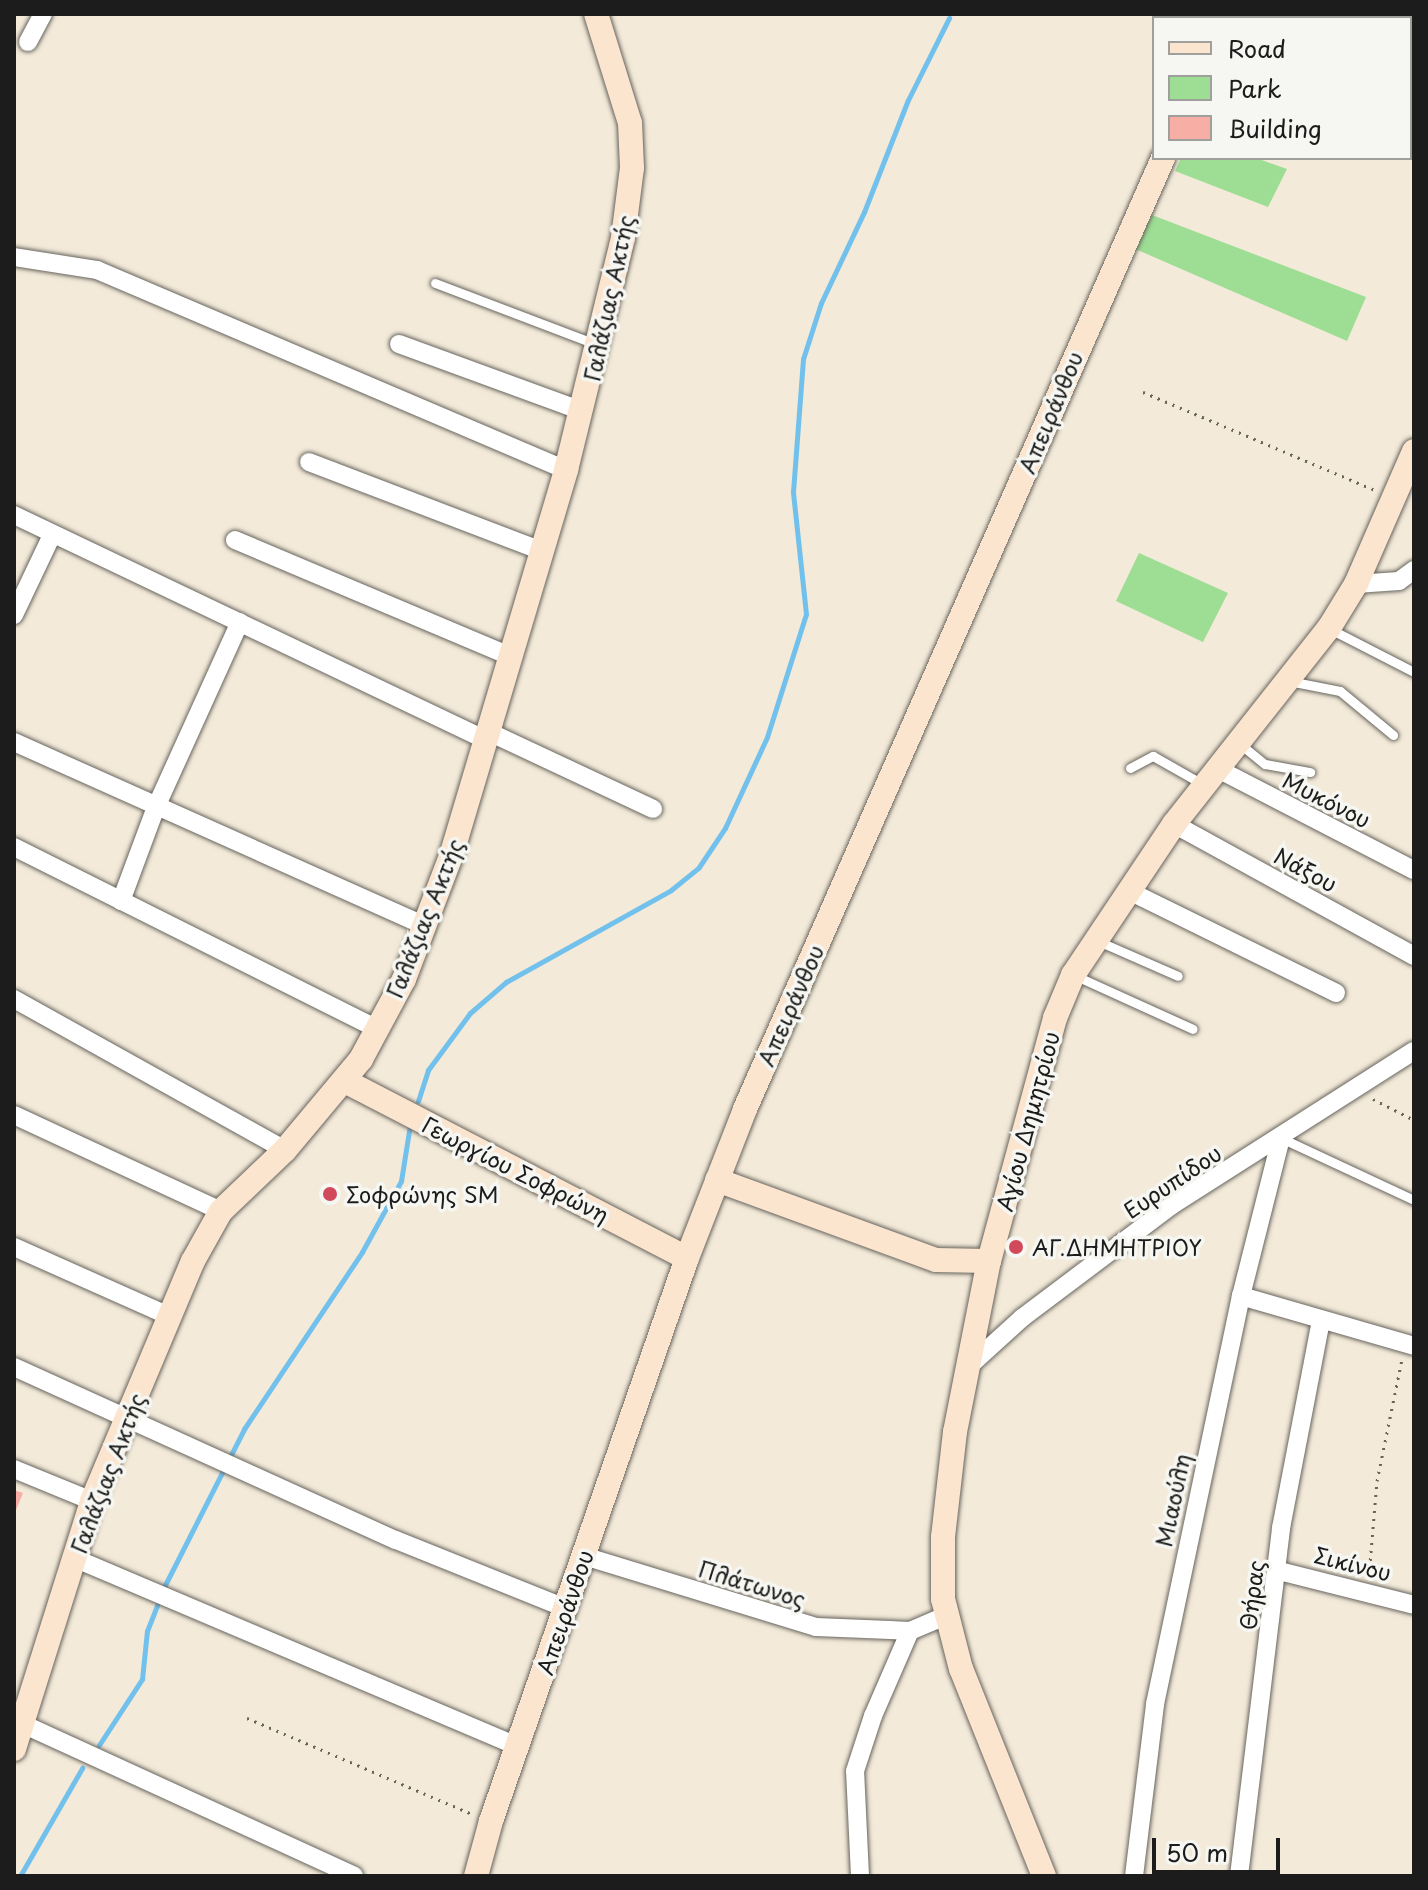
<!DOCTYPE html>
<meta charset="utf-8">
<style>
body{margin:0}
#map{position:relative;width:1428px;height:1890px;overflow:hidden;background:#f3ead9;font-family:"Playpen Sans",sans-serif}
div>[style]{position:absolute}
.green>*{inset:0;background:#9dde94}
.stream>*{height:5px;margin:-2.5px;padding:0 2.5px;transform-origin:2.5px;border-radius:2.5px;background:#72c1ed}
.building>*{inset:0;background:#f7afa5}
.path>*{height:3px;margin-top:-1.5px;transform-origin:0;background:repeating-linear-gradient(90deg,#67645e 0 2px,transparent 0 8px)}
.roads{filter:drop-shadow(0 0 2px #67645e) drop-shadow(0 0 2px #67645e)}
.lane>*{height:9px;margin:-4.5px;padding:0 4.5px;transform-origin:4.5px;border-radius:4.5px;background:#fff}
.street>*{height:18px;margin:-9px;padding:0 9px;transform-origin:9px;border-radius:9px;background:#fff}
.secondary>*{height:24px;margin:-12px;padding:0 12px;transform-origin:12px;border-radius:12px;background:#fbe5cf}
.dots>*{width:22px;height:22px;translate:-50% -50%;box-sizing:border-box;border:4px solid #f6f6f2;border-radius:50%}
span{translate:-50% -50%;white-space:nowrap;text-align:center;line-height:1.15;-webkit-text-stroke:7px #f6f6f2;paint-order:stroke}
.street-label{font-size:22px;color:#1c1c1c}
.poi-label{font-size:22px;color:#1c1c1c}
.left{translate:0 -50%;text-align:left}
.frame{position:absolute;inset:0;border:16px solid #1c1c1c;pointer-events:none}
.legend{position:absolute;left:1152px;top:16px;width:260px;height:144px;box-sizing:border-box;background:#f6f6f2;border:2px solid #9f9f9c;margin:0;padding:10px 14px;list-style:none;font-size:24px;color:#1c1c1c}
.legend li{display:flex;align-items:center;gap:16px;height:40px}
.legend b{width:40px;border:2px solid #9f9f9c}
.scale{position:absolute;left:1152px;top:1838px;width:128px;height:36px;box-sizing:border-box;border:4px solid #1c1c1c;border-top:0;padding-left:10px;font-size:24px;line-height:28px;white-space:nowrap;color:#1c1c1c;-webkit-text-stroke:6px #f6f6f2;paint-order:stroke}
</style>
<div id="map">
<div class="green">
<div style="clip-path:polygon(1181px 158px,1256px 158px,1287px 169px,1268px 207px,1175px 171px)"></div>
<div style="clip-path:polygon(1152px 215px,1366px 297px,1347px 341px,1133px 248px)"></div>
<div style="clip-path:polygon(1139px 553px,1228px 593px,1203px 642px,1116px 601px)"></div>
</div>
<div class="stream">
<div style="left:418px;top:1101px;width:33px;rotate:-72deg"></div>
<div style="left:428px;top:1070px;width:71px;rotate:-53.6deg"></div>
<div style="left:470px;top:1013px;width:48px;rotate:-40.7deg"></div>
<div style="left:506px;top:982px;width:189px;rotate:-29.1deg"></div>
<div style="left:671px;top:890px;width:36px;rotate:-39deg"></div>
<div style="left:699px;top:867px;width:47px;rotate:-56.3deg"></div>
<div style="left:725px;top:828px;width:100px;rotate:-65.2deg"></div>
<div style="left:767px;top:737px;width:129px;rotate:-72.4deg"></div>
<div style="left:806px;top:614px;width:123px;rotate:-96.1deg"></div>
<div style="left:793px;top:492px;width:133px;rotate:-85.7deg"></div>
<div style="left:803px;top:359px;width:59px;rotate:-72.2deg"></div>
<div style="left:821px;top:303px;width:101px;rotate:-64.7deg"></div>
<div style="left:864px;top:212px;width:120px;rotate:-68.6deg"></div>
<div style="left:908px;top:100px;width:92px;rotate:-63.4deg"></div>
<div style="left:99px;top:1745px;width:79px;rotate:-56.9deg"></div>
<div style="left:142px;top:1679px;width:48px;rotate:-84.1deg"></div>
<div style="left:147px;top:1631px;width:49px;rotate:-68.6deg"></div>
<div style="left:165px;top:1585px;width:175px;rotate:-63.1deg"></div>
<div style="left:244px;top:1429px;width:213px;rotate:-56.3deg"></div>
<div style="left:362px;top:1252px;width:81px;rotate:-61.2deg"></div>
<div style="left:401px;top:1181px;width:57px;rotate:-80.9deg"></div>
<div style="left:20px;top:1876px;width:125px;rotate:-60.1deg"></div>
</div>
<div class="building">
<div style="clip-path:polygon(14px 1490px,23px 1493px,14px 1515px)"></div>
</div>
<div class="path">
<div style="left:1143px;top:392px;width:254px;rotate:22.9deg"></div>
<div style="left:1373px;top:1099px;width:46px;rotate:27.1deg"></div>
<div style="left:1369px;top:1576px;width:95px;rotate:-85.2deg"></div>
<div style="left:1377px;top:1481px;width:125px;rotate:-78.4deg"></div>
<div style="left:247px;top:1718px;width:245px;rotate:23.1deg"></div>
</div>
<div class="roads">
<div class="lane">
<div style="left:435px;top:283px;width:172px;rotate:20.8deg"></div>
<div style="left:1332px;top:630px;width:92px;rotate:27.1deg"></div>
<div style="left:1289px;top:681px;width:52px;rotate:11.1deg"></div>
<div style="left:1340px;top:691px;width:69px;rotate:39.7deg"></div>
<div style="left:1240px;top:744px;width:32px;rotate:39deg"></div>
<div style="left:1265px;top:764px;width:46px;rotate:10.1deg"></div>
<div style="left:1130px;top:768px;width:26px;rotate:-28deg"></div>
<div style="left:1153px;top:756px;width:59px;rotate:29.6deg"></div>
<div style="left:1098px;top:941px;width:87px;rotate:23.6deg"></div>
<div style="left:1076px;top:976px;width:128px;rotate:24.4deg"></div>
<div style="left:1281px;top:1138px;width:147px;rotate:25deg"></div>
</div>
<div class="street">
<div style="left:28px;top:42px;width:32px;rotate:-62deg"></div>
<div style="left:14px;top:257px;width:84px;rotate:8.9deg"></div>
<div style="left:97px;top:270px;width:510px;rotate:23.1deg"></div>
<div style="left:399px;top:344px;width:195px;rotate:20.1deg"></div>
<div style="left:309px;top:462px;width:249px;rotate:20.9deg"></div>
<div style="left:14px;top:515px;width:525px;rotate:25.49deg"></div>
<div style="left:235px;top:540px;width:298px;rotate:22.9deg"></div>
<div style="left:1356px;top:584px;width:43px;rotate:-4deg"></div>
<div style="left:1399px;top:581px;width:19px;rotate:-36deg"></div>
<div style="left:14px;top:615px;width:89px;rotate:-64.6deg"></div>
<div style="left:491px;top:733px;width:179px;rotate:25.1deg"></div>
<div style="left:14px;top:742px;width:450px;rotate:24.1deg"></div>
<div style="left:1218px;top:769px;width:220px;rotate:27.3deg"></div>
<div style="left:1174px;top:824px;width:274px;rotate:28.8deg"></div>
<div style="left:14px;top:847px;width:406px;rotate:26.6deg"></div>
<div style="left:1127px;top:890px;width:233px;rotate:26.2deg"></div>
<div style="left:121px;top:901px;width:100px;rotate:-69.6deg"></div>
<div style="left:156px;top:807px;width:203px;rotate:-65.6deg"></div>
<div style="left:14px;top:999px;width:310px;rotate:29.1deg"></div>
<div style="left:14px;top:1115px;width:228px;rotate:24.9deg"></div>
<div style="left:14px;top:1247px;width:172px;rotate:24deg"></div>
<div style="left:1241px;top:1296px;width:180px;rotate:16.1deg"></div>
<div style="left:14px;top:1367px;width:419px;rotate:24.4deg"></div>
<div style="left:396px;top:1540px;width:182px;rotate:21.9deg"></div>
<div style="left:968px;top:1367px;width:73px;rotate:-42.2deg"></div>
<div style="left:1022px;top:1318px;width:188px;rotate:-37deg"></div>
<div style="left:1172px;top:1205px;width:287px;rotate:-32.5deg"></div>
<div style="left:14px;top:1469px;width:84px;rotate:22.3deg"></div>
<div style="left:584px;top:1556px;width:243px;rotate:17deg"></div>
<div style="left:816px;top:1627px;width:94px;rotate:2.4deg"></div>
<div style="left:74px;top:1558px;width:481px;rotate:23deg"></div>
<div style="left:1279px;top:1571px;width:139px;rotate:14.1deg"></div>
<div style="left:14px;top:1720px;width:374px;rotate:24.6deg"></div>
<div style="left:860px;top:1876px;width:105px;rotate:-92.7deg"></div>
<div style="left:855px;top:1771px;width:58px;rotate:-71.9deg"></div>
<div style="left:873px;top:1716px;width:93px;rotate:-66.5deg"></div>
<div style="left:910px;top:1631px;width:38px;rotate:-23deg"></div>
<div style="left:1134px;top:1876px;width:173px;rotate:-83deg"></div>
<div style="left:1155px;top:1704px;width:417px;rotate:-78.1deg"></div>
<div style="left:1241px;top:1296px;width:163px;rotate:-75.8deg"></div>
<div style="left:1239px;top:1876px;width:351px;rotate:-83.1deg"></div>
<div style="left:1281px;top:1528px;width:211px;rotate:-79.1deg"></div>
</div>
<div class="secondary">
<div style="left:1228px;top:18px;width:5px;rotate:-53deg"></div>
<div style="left:345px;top:1081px;width:385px;rotate:27.4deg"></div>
<div style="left:717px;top:1180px;width:233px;rotate:20.1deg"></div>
<div style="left:936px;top:1260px;width:53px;rotate:1.1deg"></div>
<div style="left:14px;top:1749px;width:260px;rotate:-72.5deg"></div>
<div style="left:92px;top:1501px;width:260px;rotate:-67.2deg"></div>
<div style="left:193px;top:1261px;width:57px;rotate:-60.8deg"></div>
<div style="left:221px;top:1211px;width:88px;rotate:-43.6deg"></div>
<div style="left:285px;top:1150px;width:119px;rotate:-50.1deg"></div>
<div style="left:361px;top:1059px;width:91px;rotate:-61.7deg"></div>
<div style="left:404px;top:979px;width:135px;rotate:-69.1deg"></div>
<div style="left:452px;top:853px;width:400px;rotate:-73.4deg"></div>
<div style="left:566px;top:470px;width:239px;rotate:-76.2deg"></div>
<div style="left:623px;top:238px;width:71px;rotate:-82.7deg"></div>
<div style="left:632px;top:168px;width:45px;rotate:-92.5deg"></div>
<div style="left:630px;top:123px;width:114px;rotate:-107.3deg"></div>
<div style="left:476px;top:1876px;width:57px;rotate:-74.7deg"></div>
<div style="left:491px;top:1821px;width:596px;rotate:-70.81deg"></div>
<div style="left:687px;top:1258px;width:160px;rotate:-68.7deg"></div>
<div style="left:745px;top:1109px;width:1039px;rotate:-66.27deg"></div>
<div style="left:1044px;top:1876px;width:223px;rotate:-111.8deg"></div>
<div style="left:961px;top:1669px;width:72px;rotate:-104.4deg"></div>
<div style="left:943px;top:1599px;width:62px;rotate:-90deg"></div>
<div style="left:943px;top:1537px;width:106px;rotate:-83.5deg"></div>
<div style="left:955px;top:1432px;width:174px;rotate:-78.8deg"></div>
<div style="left:989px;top:1261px;width:252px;rotate:-74.8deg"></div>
<div style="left:1055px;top:1018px;width:47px;rotate:-67.3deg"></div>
<div style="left:1073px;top:975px;width:182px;rotate:-56.2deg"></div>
<div style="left:1174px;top:824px;width:250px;rotate:-51.7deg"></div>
<div style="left:1329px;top:628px;width:52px;rotate:-58.5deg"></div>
<div style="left:1356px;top:584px;width:145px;rotate:-66.4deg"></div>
</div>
</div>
<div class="dots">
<div style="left:330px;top:1194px;background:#d1495b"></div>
<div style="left:1016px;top:1247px;background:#d1495b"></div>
</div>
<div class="street-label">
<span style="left:608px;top:298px;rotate:-78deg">Γαλάζιας Ακτής</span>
<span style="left:1050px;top:412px;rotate:-67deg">Απειράνθου</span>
<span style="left:1327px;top:799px;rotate:27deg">Μυκόνου</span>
<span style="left:1306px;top:869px;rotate:28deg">Νάξου</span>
<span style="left:424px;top:918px;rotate:-68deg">Γαλάζιας Ακτής</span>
<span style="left:790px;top:1005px;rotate:-66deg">Απειράνθου</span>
<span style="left:1027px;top:1121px;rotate:-75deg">Αγίου Δημητρίου</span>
<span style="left:516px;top:1169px;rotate:27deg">Γεωργίου Σοφρώνη</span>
<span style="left:1172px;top:1181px;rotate:-34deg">Ευρυπίδου</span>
<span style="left:107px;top:1473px;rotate:-69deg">Γαλάζιας Ακτής</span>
<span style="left:1172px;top:1500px;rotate:-78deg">Μιαούλη</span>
<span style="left:1353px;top:1563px;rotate:14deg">Σικίνου</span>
<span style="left:752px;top:1583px;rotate:17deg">Πλάτωνος</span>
<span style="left:1251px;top:1595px;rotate:-83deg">Θήρας</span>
<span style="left:564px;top:1612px;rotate:-71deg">Απειράνθου</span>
</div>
<div class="poi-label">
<span class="left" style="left:346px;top:1194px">Σοφρώνης SM</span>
<span class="left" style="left:1032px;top:1247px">ΑΓ.ΔΗΜΗΤΡΙΟΥ</span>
</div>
<div class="frame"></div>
<ul class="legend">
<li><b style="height:10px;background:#fbe5cf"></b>Road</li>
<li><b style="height:22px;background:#9dde94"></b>Park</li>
<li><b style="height:22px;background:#f7afa5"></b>Building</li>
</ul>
<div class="scale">50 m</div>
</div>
